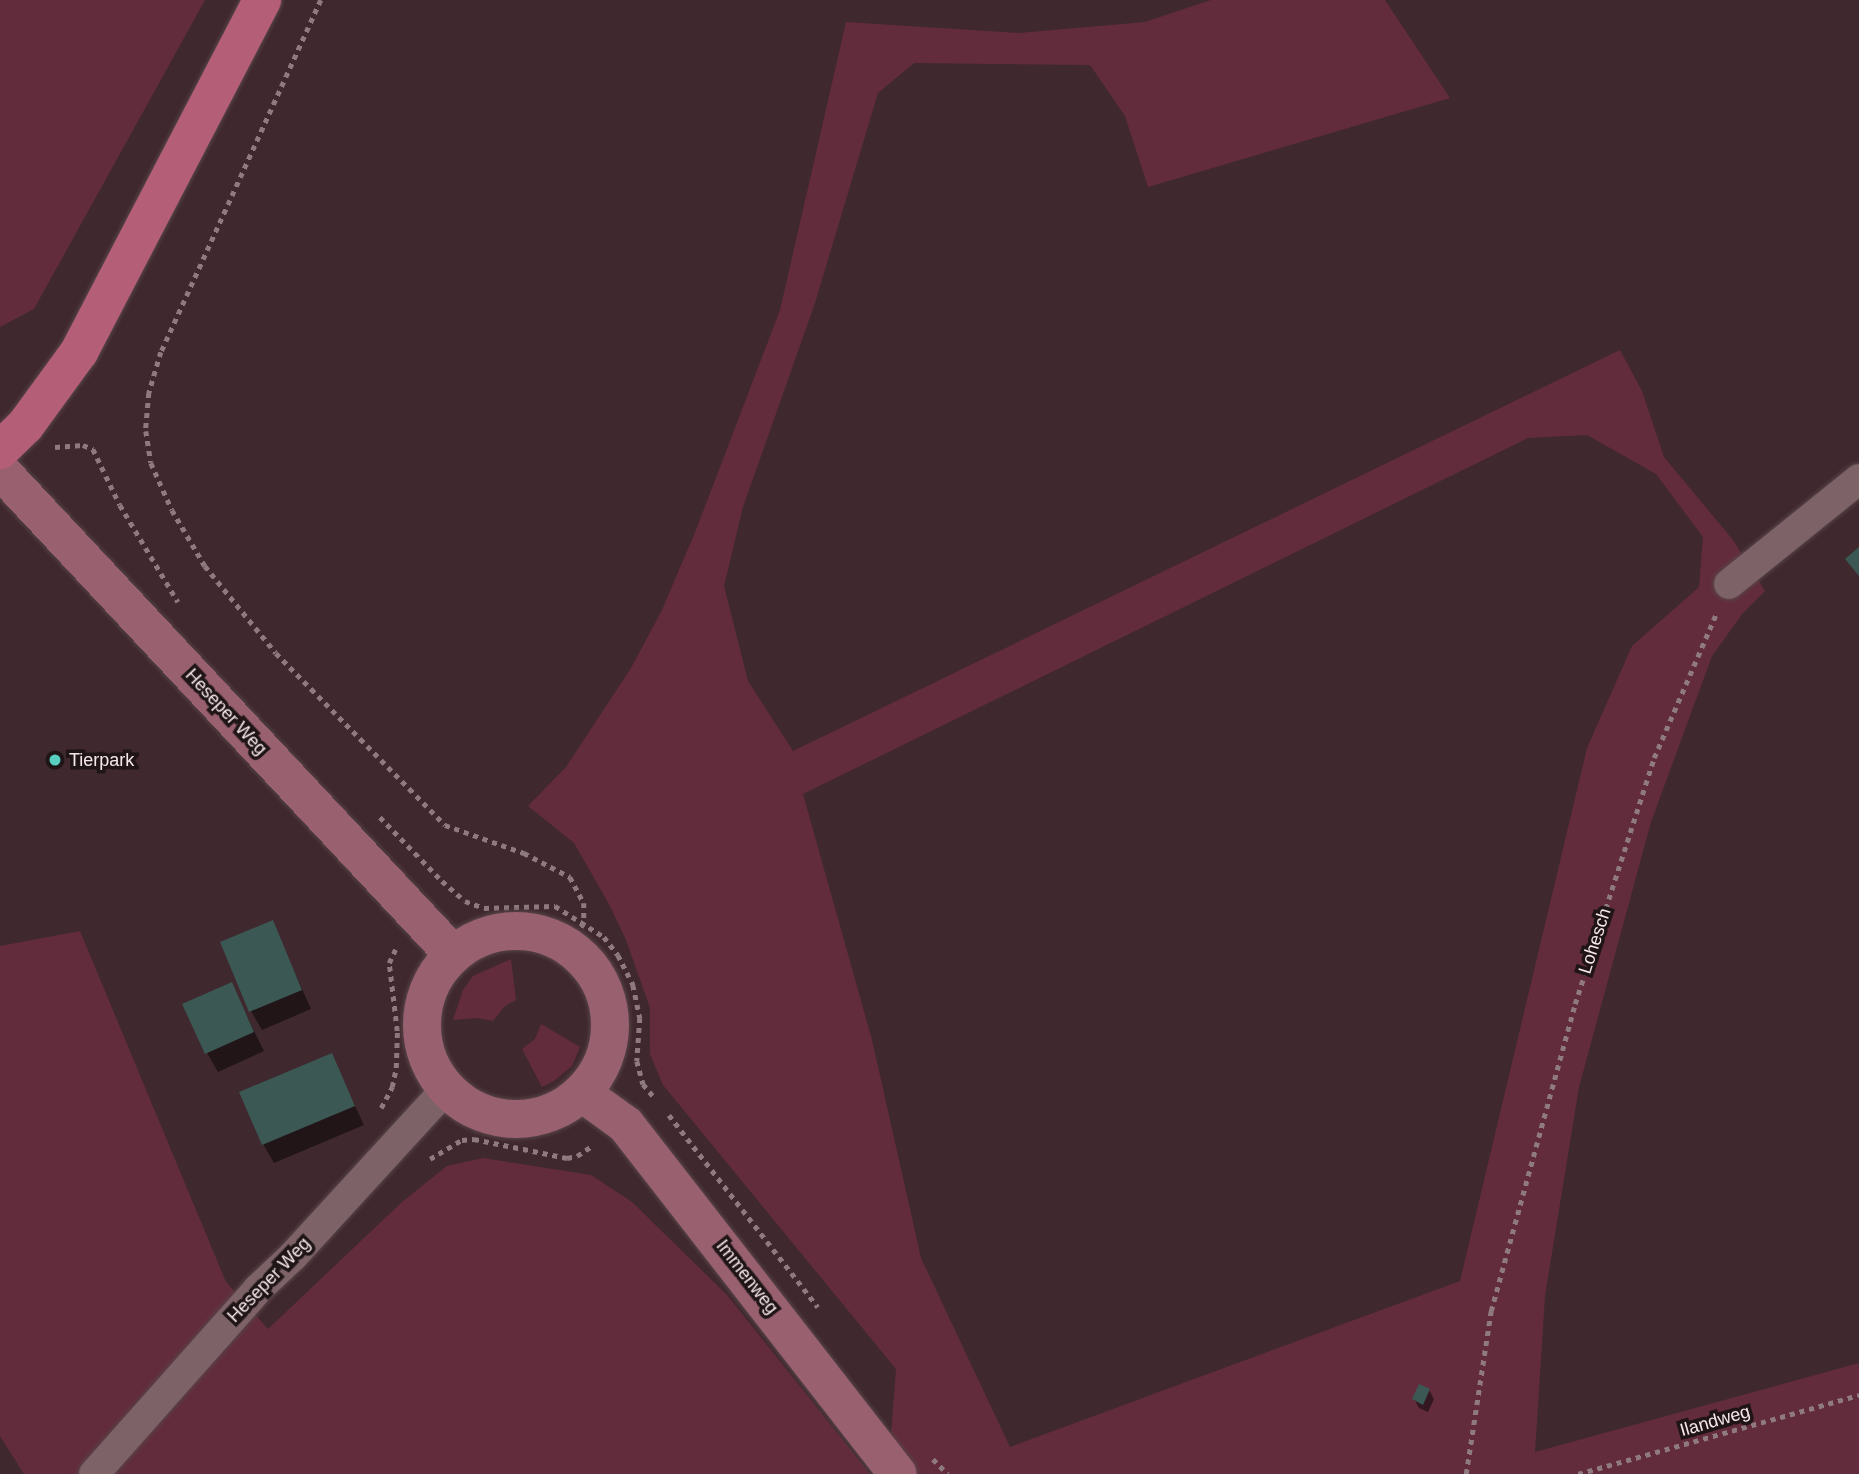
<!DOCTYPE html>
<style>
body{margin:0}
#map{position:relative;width:1859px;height:1474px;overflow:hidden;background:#3f282e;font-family:Helvetica,sans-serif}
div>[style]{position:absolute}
.green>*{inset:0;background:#632c3c}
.shadow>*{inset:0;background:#0007}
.building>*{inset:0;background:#3b5854}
.path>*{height:4.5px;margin-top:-2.25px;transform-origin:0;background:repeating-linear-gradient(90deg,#8e7a7f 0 5px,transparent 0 10px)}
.roads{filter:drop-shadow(0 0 2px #574449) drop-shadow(0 0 2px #574449)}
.street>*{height:30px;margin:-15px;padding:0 15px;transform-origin:15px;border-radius:15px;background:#7d6368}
.secondary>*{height:38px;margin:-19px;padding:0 19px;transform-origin:19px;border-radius:19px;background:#996170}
.secondary>.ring{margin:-19px;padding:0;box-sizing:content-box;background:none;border:38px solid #996170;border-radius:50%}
.primary>*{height:38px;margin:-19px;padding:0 19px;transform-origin:19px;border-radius:19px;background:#b45f77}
.dots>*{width:19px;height:19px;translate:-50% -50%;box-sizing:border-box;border:4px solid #1f1517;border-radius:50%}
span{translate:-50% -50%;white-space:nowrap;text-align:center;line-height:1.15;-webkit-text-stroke:7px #1f1517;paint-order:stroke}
.street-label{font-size:18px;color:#f7e7ea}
.poi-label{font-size:18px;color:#f7e7ea}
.left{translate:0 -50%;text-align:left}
</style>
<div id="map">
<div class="green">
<div style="clip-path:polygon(0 0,205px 0,34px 309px,0 327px)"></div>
<div style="clip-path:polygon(evenodd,1211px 0,1385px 0,1450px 98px,1148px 187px,1125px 116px,1090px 65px,914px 63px,878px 93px,815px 303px,743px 507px,724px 586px,748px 681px,793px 751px,1620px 350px,1642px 391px,1664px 457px,1733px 540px,1765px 591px,1743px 613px,1712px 656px,1651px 822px,1579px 1087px,1545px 1296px,1535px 1452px,1859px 1363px,1859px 1474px,912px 1474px,890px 1448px,896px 1369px,663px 1085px,650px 1054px,650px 1008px,626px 940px,609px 904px,574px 843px,528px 806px,566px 767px,631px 668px,662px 610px,696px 530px,780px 310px,846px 22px,1019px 33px,1145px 22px,1211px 0,1587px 435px,1656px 474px,1703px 537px,1699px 587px,1632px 646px,1587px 748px,1460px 1281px,1010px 1447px,921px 1258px,872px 1040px,803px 794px,1528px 438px,1587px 435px)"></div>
<div style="clip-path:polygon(80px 931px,226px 1282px,268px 1329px,402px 1202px,447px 1166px,483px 1158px,591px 1175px,632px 1202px,727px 1295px,870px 1474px,24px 1474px,0 1436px,0 946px)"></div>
<div style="clip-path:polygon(511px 959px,516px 1000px,505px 1006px,493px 1021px,478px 1018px,453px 1020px,463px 990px,473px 976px)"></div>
<div style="clip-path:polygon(541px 1024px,580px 1047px,572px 1066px,554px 1081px,542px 1087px,522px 1049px,535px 1039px)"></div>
</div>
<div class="shadow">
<div style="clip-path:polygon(272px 922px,311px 1009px,262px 1030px,251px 1011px)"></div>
<div style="clip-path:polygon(231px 984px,264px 1051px,218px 1072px,207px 1053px)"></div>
<div style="clip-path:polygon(331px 1055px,364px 1125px,274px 1163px,263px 1144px)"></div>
<div style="clip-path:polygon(1429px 1390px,1434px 1399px,1428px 1412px,1419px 1408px,1414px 1399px)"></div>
</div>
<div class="building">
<div style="clip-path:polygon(1859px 547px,1859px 576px,1845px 559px)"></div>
<div style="clip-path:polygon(273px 920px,302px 990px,249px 1012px,220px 942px)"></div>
<div style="clip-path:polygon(232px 982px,254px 1032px,205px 1054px,182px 1004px)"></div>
<div style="clip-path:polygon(332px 1053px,355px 1106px,262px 1145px,239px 1092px)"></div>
<div style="clip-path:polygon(1419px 1384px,1430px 1389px,1423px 1405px,1412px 1399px)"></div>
</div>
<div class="path">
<div style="left:321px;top:0;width:387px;rotate:114.4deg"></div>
<div style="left:161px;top:352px;width:43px;rotate:106.3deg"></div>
<div style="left:149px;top:393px;width:38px;rotate:95deg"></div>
<div style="left:146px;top:431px;width:32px;rotate:81deg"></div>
<div style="left:151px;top:463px;width:51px;rotate:65.9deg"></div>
<div style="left:172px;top:510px;width:65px;rotate:59.5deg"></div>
<div style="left:205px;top:566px;width:112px;rotate:50.8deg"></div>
<div style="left:276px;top:653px;width:241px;rotate:45.5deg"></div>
<div style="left:445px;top:825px;width:84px;rotate:19.5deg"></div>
<div style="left:524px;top:853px;width:52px;rotate:27.6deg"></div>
<div style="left:570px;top:877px;width:30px;rotate:62deg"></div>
<div style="left:584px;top:903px;width:20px;rotate:90deg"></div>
<div style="left:584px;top:923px;width:28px;rotate:122deg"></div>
<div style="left:55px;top:447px;width:28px;rotate:-4deg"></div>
<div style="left:83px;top:445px;width:11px;rotate:22deg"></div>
<div style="left:93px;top:449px;width:62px;rotate:64.3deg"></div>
<div style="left:120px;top:505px;width:113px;rotate:59.1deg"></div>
<div style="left:380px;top:817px;width:89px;rotate:45.9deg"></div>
<div style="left:442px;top:881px;width:30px;rotate:41deg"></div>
<div style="left:465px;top:901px;width:20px;rotate:20deg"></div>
<div style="left:484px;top:908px;width:71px;rotate:-1.6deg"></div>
<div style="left:555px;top:906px;width:58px;rotate:32.3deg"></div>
<div style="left:604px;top:937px;width:23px;rotate:52deg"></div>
<div style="left:618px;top:955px;width:34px;rotate:63deg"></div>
<div style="left:633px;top:985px;width:34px;rotate:78deg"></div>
<div style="left:640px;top:1018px;width:43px;rotate:94deg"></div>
<div style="left:637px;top:1061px;width:24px;rotate:75deg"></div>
<div style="left:643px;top:1084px;width:17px;rotate:50deg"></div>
<div style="left:381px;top:1108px;width:24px;rotate:-62deg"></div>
<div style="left:392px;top:1087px;width:19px;rotate:-78deg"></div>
<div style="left:396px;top:1068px;width:37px;rotate:-88deg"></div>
<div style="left:397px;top:1031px;width:68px;rotate:-96.7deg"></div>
<div style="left:389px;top:963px;width:17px;rotate:-65deg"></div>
<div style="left:669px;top:1115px;width:243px;rotate:52.2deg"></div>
<div style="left:430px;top:1159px;width:37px;rotate:-31deg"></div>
<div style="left:462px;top:1140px;width:12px;rotate:-5deg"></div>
<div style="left:474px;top:1139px;width:95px;rotate:11.5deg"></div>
<div style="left:567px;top:1158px;width:10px;rotate:-11deg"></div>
<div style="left:577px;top:1156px;width:18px;rotate:-34deg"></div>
<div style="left:933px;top:1459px;width:21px;rotate:45deg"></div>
<div style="left:1466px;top:1474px;width:165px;rotate:-81.3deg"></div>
<div style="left:1491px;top:1311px;width:318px;rotate:-74.7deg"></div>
<div style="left:1575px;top:1004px;width:258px;rotate:-72.2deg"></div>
<div style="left:1654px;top:758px;width:157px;rotate:-66.7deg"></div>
<div style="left:1578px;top:1474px;width:292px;rotate:-15.7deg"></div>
</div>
<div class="roads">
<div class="street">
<div style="left:1729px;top:584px;width:167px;rotate:-38.9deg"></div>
<div style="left:94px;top:1474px;width:247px;rotate:-48.4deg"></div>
<div style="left:258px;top:1289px;width:48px;rotate:-43.3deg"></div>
<div style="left:293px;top:1256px;width:226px;rotate:-47.5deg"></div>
</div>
<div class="secondary">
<div style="left:0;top:470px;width:662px;rotate:46.9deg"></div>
<div class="ring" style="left:422px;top:931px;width:150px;height:150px"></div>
<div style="left:582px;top:1093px;width:54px;rotate:36deg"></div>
<div style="left:626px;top:1125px;width:442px;rotate:52.1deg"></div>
</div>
<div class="primary">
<div style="left:0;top:450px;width:35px;rotate:-44deg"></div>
<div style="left:25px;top:426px;width:92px;rotate:-53.9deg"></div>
<div style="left:79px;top:352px;width:397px;rotate:-62.5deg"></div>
</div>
</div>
<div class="dots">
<div style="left:55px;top:760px;background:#58cec0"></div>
</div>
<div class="street-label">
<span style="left:226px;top:712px;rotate:47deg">Heseper Weg</span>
<span style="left:1595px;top:941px;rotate:-72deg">Lohesch</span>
<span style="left:747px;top:1277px;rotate:52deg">Immenweg</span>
<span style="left:269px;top:1280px;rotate:-46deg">Heseper Weg</span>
<span style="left:1715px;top:1421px;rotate:-16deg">Ilandweg</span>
</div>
<div class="poi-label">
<span class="left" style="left:69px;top:760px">Tierpark</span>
</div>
</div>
